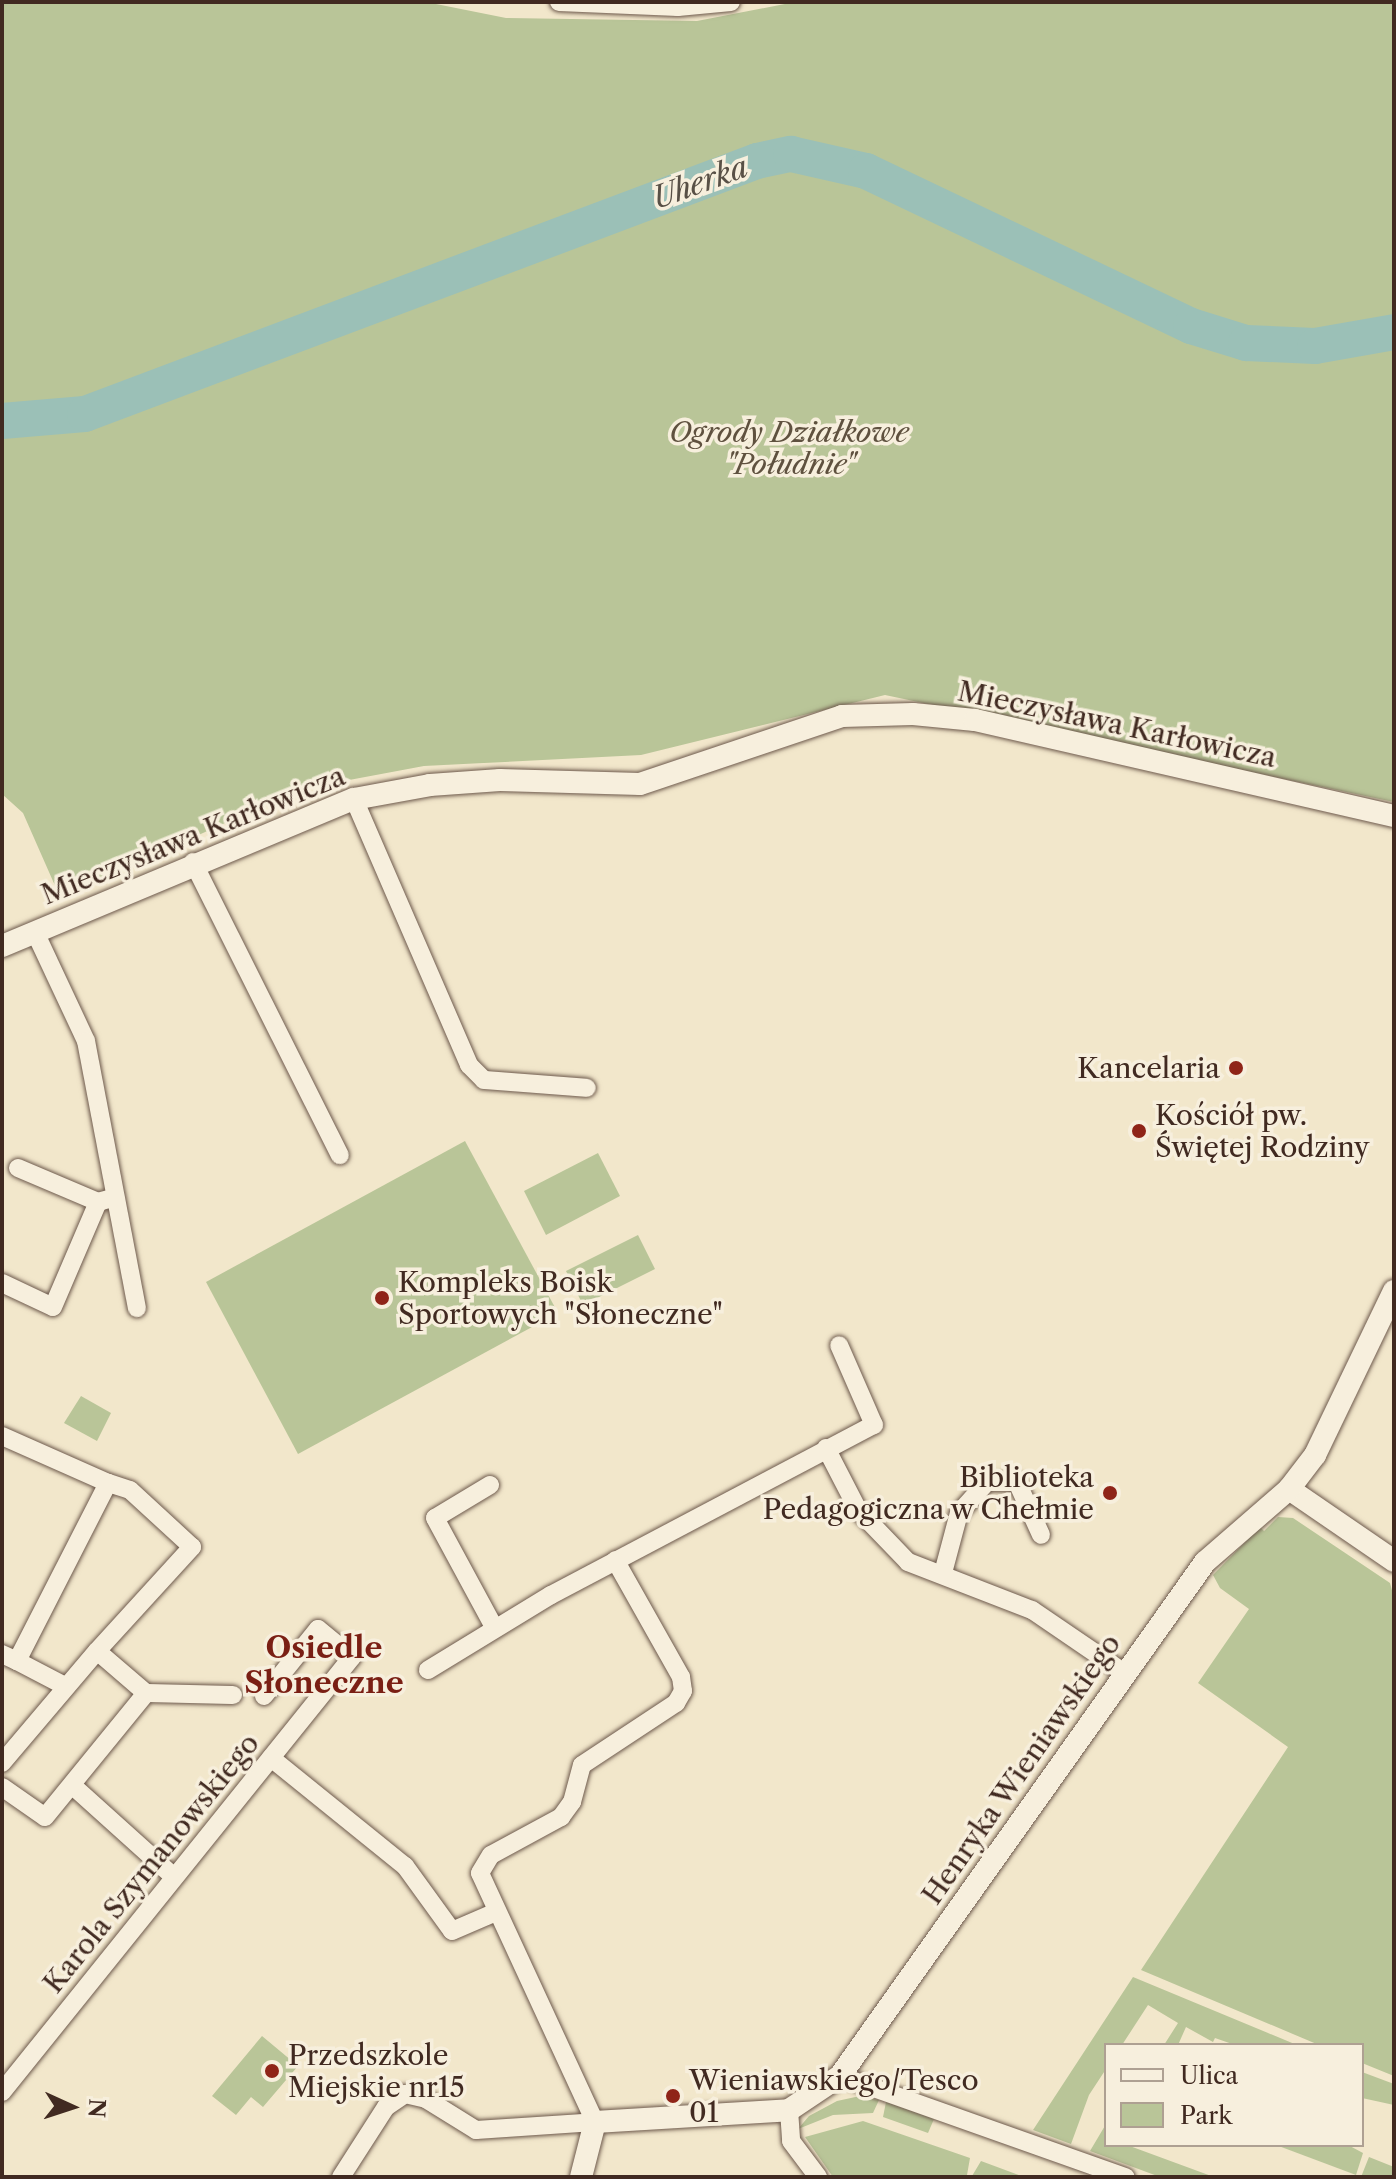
<!DOCTYPE html>
<meta charset="utf-8">
<style>
body{margin:0}
#map{position:relative;width:1396px;height:2179px;overflow:hidden;background:#f2e7cb;font-family:"Libre Caslon Text",serif}
div>[style]{position:absolute}
.green>*{inset:0;background:#b9c598}
.river>*{height:36px;margin:-18px;padding:0 18px;transform-origin:18px;border-radius:18px;background:#9bc0b7}
.roads{filter:drop-shadow(0 0 2px #6d594c) drop-shadow(0 0 2px #6d594c)}
.minor>*{height:18px;margin:-9px;padding:0 9px;transform-origin:9px;border-radius:9px;background:#f7efdd}
.tertiary>*{height:22px;margin:-11px;padding:0 11px;transform-origin:11px;border-radius:11px;background:#f7efdd}
.dots>*{width:22px;height:22px;translate:-50% -50%;box-sizing:border-box;border:4px solid #f7efdd;border-radius:50%}
span{translate:-50% -50%;white-space:nowrap;text-align:center;line-height:1.15;-webkit-text-stroke:7px #f7efdd;paint-order:stroke}
.park-label{font-size:28px;color:#5f513f;font-style:italic}
.street-label{font-size:28px;color:#412a21}
.poi-label{font-size:28px;color:#412a21}
.right{translate:-100% -50%;text-align:right}
.left{translate:0 -50%;text-align:left}
.water-label{font-size:30px;color:#585046;font-style:italic}
.neighbourhood-label{font-size:30px;color:#7a1f14;font-weight:700}
.frame{position:absolute;inset:0;border:4px solid #412a21;pointer-events:none}
.legend{position:absolute;left:1104px;top:2043px;width:260px;height:104px;box-sizing:border-box;background:#f7efdd;border:2px solid #aea092;margin:0;padding:10px 14px;list-style:none;font-size:24px;color:#412a21}
.legend li{display:flex;align-items:center;gap:16px;height:40px}
.legend b{width:40px;border:2px solid #aea092}
.north{position:absolute;left:32px;top:2067px;width:80px;height:80px;-webkit-text-stroke:6px #f7efdd;paint-order:stroke;rotate:93deg;font-size:22px;font-weight:700;line-height:32px;text-align:center;color:#412a21}
.north::after{content:'';display:block;margin:auto;width:28px;height:36px;background:#412a21;clip-path:polygon(50% 0,100% 100%,50% 72%,0 100%)}
</style>
<div id="map">
<div class="green">
<div style="clip-path:polygon(2px 2px,426px 2px,506px 18px,697px 21px,795px 2px,1394px 2px,1394px 802px,885px 695px,641px 755px,424px 766px,301px 789px,60px 897px,23px 813px,2px 794px)"></div>
<div style="clip-path:polygon(465px 1141px,558px 1313px,298px 1454px,206px 1282px)"></div>
<div style="clip-path:polygon(598px 1153px,620px 1196px,546px 1235px,524px 1191px)"></div>
<div style="clip-path:polygon(638px 1235px,655px 1269px,583px 1305px,566px 1271px)"></div>
<div style="clip-path:polygon(81px 1396px,111px 1413px,97px 1441px,64px 1423px)"></div>
<div style="clip-path:polygon(1278px 1517px,1293px 1518px,1390px 1583px,1394px 1598px,1394px 2076px,1362px 2063px,1362px 2045px,1319px 2045px,1141px 1970px,1288px 1747px,1198px 1683px,1249px 1609px,1220px 1588px,1213px 1575px,1260px 1527px,1264px 1531px)"></div>
<div style="clip-path:polygon(1133px 1977px,1297px 2045px,1235px 2045px,1215px 2038px,1213px 2042px,1186px 2027px,1178px 2045px,1164px 2045px,1178px 2023px,1148px 2005px,1122px 2045px,1106px 2045px,1106px 2069px,1089px 2095px,1071px 2144px,1033px 2130px)"></div>
<div style="clip-path:polygon(262px 2036px,298px 2066px,263px 2107px,251px 2097px,236px 2115px,212px 2096px)"></div>
<div style="clip-path:polygon(1362px 2072px,1394px 2084px,1394px 2105px,1362px 2098px)"></div>
<div style="clip-path:polygon(860px 2096px,879px 2100px,873px 2113px,833px 2115px,798px 2129px,809px 2116px,837px 2101px)"></div>
<div style="clip-path:polygon(886px 2102px,934px 2119px,928px 2133px,883px 2117px)"></div>
<div style="clip-path:polygon(863px 2121px,970px 2158px,967px 2175px,972px 2176px,981px 2161px,1024px 2177px,833px 2177px,805px 2137px)"></div>
<div style="clip-path:polygon(1106px 2124px,1106px 2145px,1127px 2145px,1214px 2177px,1160px 2177px,1090px 2151px)"></div>
<div style="clip-path:polygon(1276px 2145px,1348px 2145px,1363px 2153px,1356px 2175px)"></div>
<div style="clip-path:polygon(1369px 2157px,1394px 2167px,1394px 2177px,1361px 2177px)"></div>
</div>
<div class="river">
<div style="left:2px;top:421px;width:83px;rotate:-4.8deg"></div>
<div style="left:85px;top:414px;width:718px;rotate:-20.63deg"></div>
<div style="left:757px;top:161px;width:35px;rotate:-12deg"></div>
<div style="left:791px;top:154px;width:77px;rotate:12.8deg"></div>
<div style="left:866px;top:171px;width:360px;rotate:25.5deg"></div>
<div style="left:1191px;top:326px;width:58px;rotate:17.2deg"></div>
<div style="left:1246px;top:343px;width:69px;rotate:2.5deg"></div>
<div style="left:1315px;top:346px;width:80px;rotate:-10deg"></div>
</div>
<div class="roads">
<div class="minor">
<div style="left:559px;top:2px;width:119px;rotate:2.4deg"></div>
<div style="left:678px;top:7px;width:53px;rotate:-5.4deg"></div>
<div style="left:354px;top:799px;width:290px;rotate:66.6deg"></div>
<div style="left:469px;top:1065px;width:21px;rotate:45deg"></div>
<div style="left:484px;top:1080px;width:103px;rotate:4.4deg"></div>
<div style="left:193px;top:862px;width:328px;rotate:63.4deg"></div>
<div style="left:35px;top:932px;width:120px;rotate:64.9deg"></div>
<div style="left:86px;top:1041px;width:272px;rotate:79.2deg"></div>
<div style="left:18px;top:1168px;width:87px;rotate:23deg"></div>
<div style="left:2px;top:1283px;width:56px;rotate:25.2deg"></div>
<div style="left:53px;top:1307px;width:114px;rotate:-66.8deg"></div>
<div style="left:98px;top:1202px;width:18px;rotate:-16deg"></div>
<div style="left:2px;top:1436px;width:116px;rotate:23.9deg"></div>
<div style="left:108px;top:1483px;width:200px;rotate:117.1deg"></div>
<div style="left:17px;top:1661px;width:17px;rotate:-155deg"></div>
<div style="left:826px;top:1448px;width:70px;rotate:62.7deg"></div>
<div style="left:858px;top:1510px;width:72px;rotate:46.1deg"></div>
<div style="left:908px;top:1562px;width:133px;rotate:21.2deg"></div>
<div style="left:1032px;top:1610px;width:110px;rotate:34.3deg"></div>
<div style="left:490px;top:1485px;width:64px;rotate:149deg"></div>
<div style="left:435px;top:1518px;width:124px;rotate:61.6deg"></div>
<div style="left:943px;top:1573px;width:62px;rotate:-75.1deg"></div>
<div style="left:959px;top:1513px;width:42px;rotate:-47.9deg"></div>
<div style="left:987px;top:1482px;width:30px"></div>
<div style="left:1017px;top:1482px;width:58px;rotate:65.6deg"></div>
<div style="left:97px;top:1651px;width:141px;rotate:-47.6deg"></div>
<div style="left:192px;top:1547px;width:84px;rotate:-137.4deg"></div>
<div style="left:130px;top:1490px;width:23px;rotate:-162deg"></div>
<div style="left:17px;top:1661px;width:54px;rotate:27.5deg"></div>
<div style="left:428px;top:1670px;width:144px;rotate:-31.4deg"></div>
<div style="left:551px;top:1595px;width:365px;rotate:-27.8deg"></div>
<div style="left:874px;top:1425px;width:87px;rotate:-113.6deg"></div>
<div style="left:271px;top:1758px;width:172px;rotate:38.9deg"></div>
<div style="left:405px;top:1866px;width:80px;rotate:54.1deg"></div>
<div style="left:452px;top:1931px;width:48px;rotate:-23.4deg"></div>
<div style="left:2px;top:1763px;width:147px;rotate:-49.7deg"></div>
<div style="left:97px;top:1651px;width:65px;rotate:40.6deg"></div>
<div style="left:146px;top:1693px;width:87px;rotate:1.3deg"></div>
<div style="left:73px;top:1786px;width:136px;rotate:42deg"></div>
<div style="left:2px;top:1787px;width:52px;rotate:34.9deg"></div>
<div style="left:45px;top:1817px;width:160px;rotate:-50.8deg"></div>
<div style="left:840px;top:2076px;width:303px;rotate:19.5deg"></div>
<div style="left:2px;top:2092px;width:558px;rotate:-51.18deg"></div>
<div style="left:352px;top:1657px;width:44px;rotate:-140.5deg"></div>
<div style="left:318px;top:1629px;width:86px;rotate:128.9deg"></div>
<div style="left:789px;top:2110px;width:31px;rotate:86deg"></div>
<div style="left:791px;top:2141px;width:45px;rotate:53.1deg"></div>
<div style="left:341px;top:2177px;width:83px;rotate:-57.3deg"></div>
<div style="left:386px;top:2107px;width:23px;rotate:-34deg"></div>
<div style="left:405px;top:2094px;width:22px;rotate:13deg"></div>
<div style="left:426px;top:2099px;width:59px;rotate:31.8deg"></div>
<div style="left:476px;top:2130px;width:119px;rotate:-3.8deg"></div>
<div style="left:595px;top:2122px;width:274px;rotate:-114.8deg"></div>
<div style="left:480px;top:1873px;width:21px;rotate:-59deg"></div>
<div style="left:491px;top:1855px;width:80px;rotate:-28.5deg"></div>
<div style="left:561px;top:1817px;width:19px;rotate:-54deg"></div>
<div style="left:572px;top:1802px;width:38px;rotate:-75deg"></div>
<div style="left:582px;top:1765px;width:113px;rotate:-33.4deg"></div>
<div style="left:676px;top:1703px;width:14px;rotate:-60deg"></div>
<div style="left:683px;top:1691px;width:14px;rotate:-98deg"></div>
<div style="left:681px;top:1677px;width:134px;rotate:-119.4deg"></div>
</div>
<div class="tertiary">
<div style="left:2px;top:946px;width:381px;rotate:-22.7deg"></div>
<div style="left:354px;top:799px;width:77px;rotate:-10.4deg"></div>
<div style="left:430px;top:785px;width:70px;rotate:-4.1deg"></div>
<div style="left:500px;top:780px;width:140px;rotate:1.6deg"></div>
<div style="left:640px;top:784px;width:213px;rotate:-18.6deg"></div>
<div style="left:842px;top:716px;width:71px;rotate:-1.6deg"></div>
<div style="left:913px;top:714px;width:62px;rotate:5.5deg"></div>
<div style="left:975px;top:720px;width:430px;rotate:12.9deg"></div>
<div style="left:1289px;top:1489px;width:127px;rotate:34.4deg"></div>
<div style="left:581px;top:2177px;width:57px;rotate:-75.7deg"></div>
<div style="left:595px;top:2122px;width:194px;rotate:-3.5deg"></div>
<div style="left:789px;top:2110px;width:61px;rotate:-33.7deg"></div>
<div style="left:840px;top:2076px;width:630px;rotate:-54.62deg"></div>
<div style="left:1205px;top:1562px;width:111px;rotate:-41deg"></div>
<div style="left:1289px;top:1489px;width:43px;rotate:-52.6deg"></div>
<div style="left:1315px;top:1455px;width:182px;rotate:-64.3deg"></div>
</div>
</div>
<div class="dots">
<div style="left:1236px;top:1068px;background:#8f2418"></div>
<div style="left:1139px;top:1131px;background:#8f2418"></div>
<div style="left:382px;top:1298px;background:#8f2418"></div>
<div style="left:1110px;top:1493px;background:#8f2418"></div>
<div style="left:272px;top:2071px;background:#8f2418"></div>
<div style="left:673px;top:2096px;background:#8f2418"></div>
</div>
<div class="park-label">
<span style="left:789px;top:448px">Ogrody Działkowe<br>"Południe"</span>
</div>
<div class="street-label">
<span style="left:1117px;top:724px;rotate:12deg">Mieczysława Karłowicza</span>
<span style="left:193px;top:835px;rotate:-22deg">Mieczysława Karłowicza</span>
<span style="left:1021px;top:1769px;rotate:-55deg">Henryka Wieniawskiego</span>
<span style="left:151px;top:1863px;rotate:-51deg">Karola Szymanowskiego</span>
</div>
<div class="poi-label">
<span class="right" style="left:1220px;top:1068px">Kancelaria</span>
<span class="left" style="left:1155px;top:1131px">Kościół pw.<br>Świętej Rodziny</span>
<span class="left" style="left:398px;top:1298px">Kompleks Boisk<br>Sportowych "Słoneczne"</span>
<span class="right" style="left:1094px;top:1493px">Biblioteka<br>Pedagogiczna w Chełmie</span>
<span class="left" style="left:288px;top:2071px">Przedszkole<br>Miejskie nr15</span>
<span class="left" style="left:689px;top:2096px">Wieniawskiego/Tesco<br>01</span>
</div>
<div class="water-label">
<span style="left:700px;top:183px;rotate:-20deg">Uherka</span>
</div>
<div class="neighbourhood-label">
<span style="left:324px;top:1665px">Osiedle<br>Słoneczne</span>
</div>
<div class="frame"></div>
<ul class="legend">
<li><b style="height:10px;background:#f7efdd"></b>Ulica</li>
<li><b style="height:22px;background:#b9c598"></b>Park</li>
</ul>
<div class="north">N</div>
</div>
